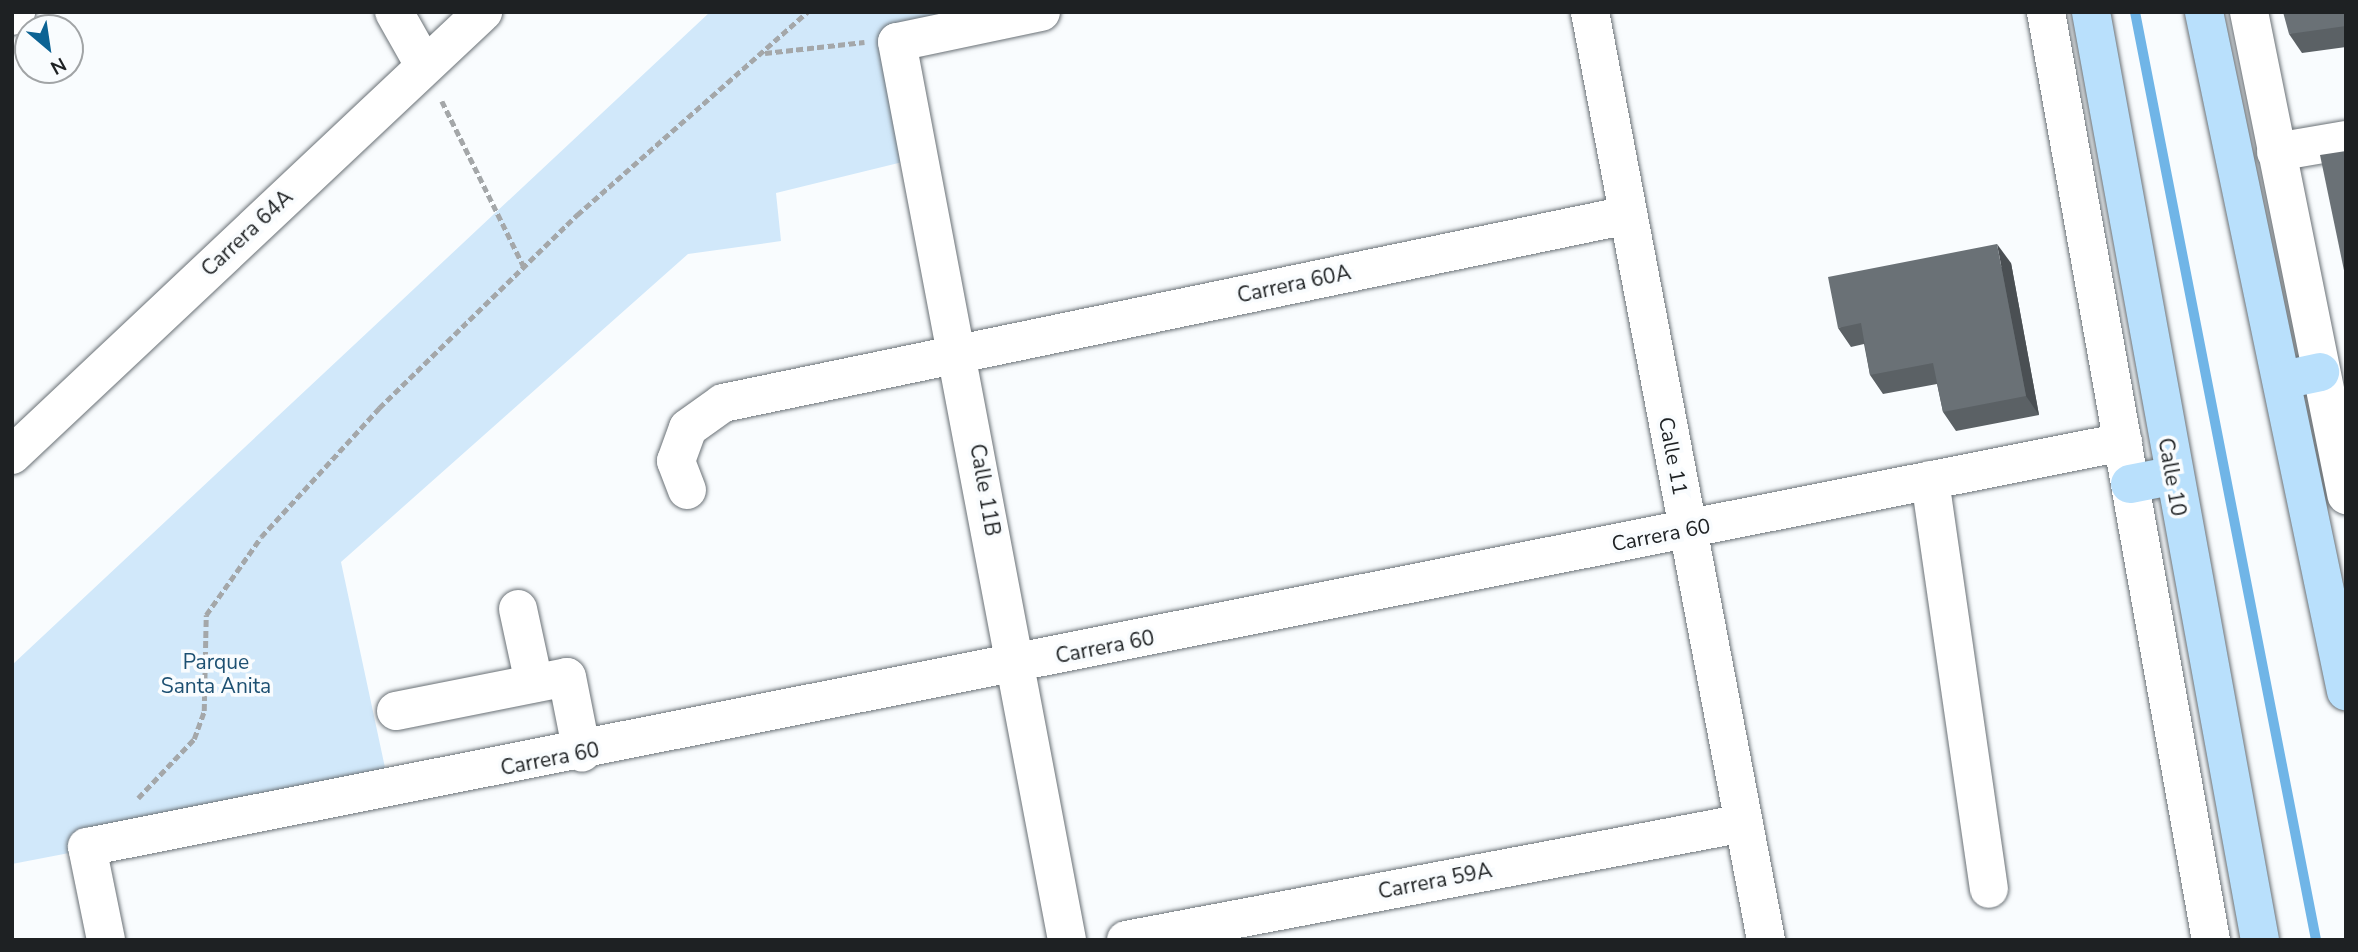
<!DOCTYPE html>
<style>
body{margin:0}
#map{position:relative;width:2358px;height:952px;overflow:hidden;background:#f9fcfe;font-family:"Nunito Sans",sans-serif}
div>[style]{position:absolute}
.green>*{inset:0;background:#d1e8fa}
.stream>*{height:10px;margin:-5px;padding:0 5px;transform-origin:5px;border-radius:5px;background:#70b5e7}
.path>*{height:4.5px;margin-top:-2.25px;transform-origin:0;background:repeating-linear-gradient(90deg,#a4a7a9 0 7px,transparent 0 10.5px)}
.roads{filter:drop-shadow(0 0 2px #6a7176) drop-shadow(0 0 2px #6a7176)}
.minor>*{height:38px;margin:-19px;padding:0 19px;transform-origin:19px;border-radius:19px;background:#fff}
.major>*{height:38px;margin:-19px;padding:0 19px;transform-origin:19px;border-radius:19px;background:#b9e0fc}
.wall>*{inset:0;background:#5b6165}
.shaded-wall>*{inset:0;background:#4a4f53}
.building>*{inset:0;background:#6a7176}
span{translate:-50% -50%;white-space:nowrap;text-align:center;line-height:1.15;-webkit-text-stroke:7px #f9fcfe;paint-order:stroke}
.street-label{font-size:21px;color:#1e2123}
.park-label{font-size:21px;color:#1d5072}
.frame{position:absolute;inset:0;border:14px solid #1e2123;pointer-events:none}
.north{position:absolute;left:14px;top:14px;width:70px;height:70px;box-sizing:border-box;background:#f9fcfe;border:2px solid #a1a4a6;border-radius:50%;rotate:151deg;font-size:19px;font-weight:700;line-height:28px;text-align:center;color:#1e2123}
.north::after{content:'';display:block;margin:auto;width:24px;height:32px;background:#0c6394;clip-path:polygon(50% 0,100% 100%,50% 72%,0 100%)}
</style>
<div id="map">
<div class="green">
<div style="clip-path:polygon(710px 12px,1041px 12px,897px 42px,923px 157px,776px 193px,781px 241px,688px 254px,341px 562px,390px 791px,12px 864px,12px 665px)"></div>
</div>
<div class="stream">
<div style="left:2135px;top:12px;width:945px;rotate:78.96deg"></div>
</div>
<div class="path">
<div style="left:765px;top:53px;width:100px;rotate:-6.3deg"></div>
<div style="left:442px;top:101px;width:185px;rotate:63.7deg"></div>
<div style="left:138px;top:798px;width:81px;rotate:-46.5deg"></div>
<div style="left:194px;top:739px;width:30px;rotate:-70deg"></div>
<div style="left:204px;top:711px;width:96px;rotate:-88.8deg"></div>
<div style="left:206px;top:615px;width:95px;rotate:-54.8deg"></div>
<div style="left:261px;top:537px;width:175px;rotate:-47.5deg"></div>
<div style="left:379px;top:408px;width:277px;rotate:-44.3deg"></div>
<div style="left:577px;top:215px;width:307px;rotate:-41.4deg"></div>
</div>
<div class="roads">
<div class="minor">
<div style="left:394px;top:12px;width:61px;rotate:60.5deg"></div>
<div style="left:1041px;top:12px;width:147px;rotate:168.2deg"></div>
<div style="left:897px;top:42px;width:914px;rotate:79.28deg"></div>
<div style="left:1590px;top:12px;width:945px;rotate:79.26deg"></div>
<div style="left:2046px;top:12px;width:943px;rotate:79.92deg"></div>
<div style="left:2249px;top:12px;width:493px;rotate:78.6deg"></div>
<div style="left:12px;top:16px;width:6px;rotate:-45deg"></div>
<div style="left:2276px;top:152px;width:71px;rotate:-9.7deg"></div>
<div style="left:12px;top:455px;width:647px;rotate:-43.25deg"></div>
<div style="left:1930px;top:480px;width:413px;rotate:81.8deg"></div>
<div style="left:687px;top:490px;width:31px;rotate:-111deg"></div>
<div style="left:676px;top:461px;width:35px;rotate:-70deg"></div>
<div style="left:688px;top:428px;width:43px;rotate:-35.5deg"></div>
<div style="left:723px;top:403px;width:924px;rotate:-11.74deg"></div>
<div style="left:518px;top:609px;width:76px;rotate:77.8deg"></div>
<div style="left:396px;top:711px;width:174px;rotate:-11.2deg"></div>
<div style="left:567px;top:677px;width:77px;rotate:78.8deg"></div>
<div style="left:106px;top:940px;width:95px;rotate:-101.5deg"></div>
<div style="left:87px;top:847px;width:2076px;rotate:-11.25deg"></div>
<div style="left:1126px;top:940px;width:629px;rotate:-10.72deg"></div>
</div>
<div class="major">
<div style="left:2091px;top:12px;width:943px;rotate:79.68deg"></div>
<div style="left:2204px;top:12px;width:694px;rotate:78.19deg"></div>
<div style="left:2283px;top:380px;width:38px;rotate:-12deg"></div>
<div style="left:2130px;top:484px;width:42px;rotate:-11deg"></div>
</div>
</div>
<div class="wall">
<div style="clip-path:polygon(2346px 12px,2346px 47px,2302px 53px,2289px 34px)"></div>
<div style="clip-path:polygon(2011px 263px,2039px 415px,1956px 431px,1943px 412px,1937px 384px,1883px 394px,1870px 375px,1864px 344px,1851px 347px,1838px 328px)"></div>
</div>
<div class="shaded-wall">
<div style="clip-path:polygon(1997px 244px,2011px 263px,2039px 415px,2026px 396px)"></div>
</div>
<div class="building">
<div style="clip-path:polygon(2283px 12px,2346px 12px,2346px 26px,2289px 34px)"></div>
<div style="clip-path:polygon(2346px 151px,2346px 280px,2320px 155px)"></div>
<div style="clip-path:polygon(1997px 244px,2026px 396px,1943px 412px,1933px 363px,1870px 375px,1861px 323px,1838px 328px,1828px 277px)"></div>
</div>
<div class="street-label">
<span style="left:247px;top:233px;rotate:-43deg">Carrera 64A</span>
<span style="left:1294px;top:284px;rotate:-12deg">Carrera 60A</span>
<span style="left:1673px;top:456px;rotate:79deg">Calle 11</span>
<span style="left:2172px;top:477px;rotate:80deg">Calle 10</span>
<span style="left:985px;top:490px;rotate:80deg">Calle 11B</span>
<span style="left:1661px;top:535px;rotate:-11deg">Carrera 60</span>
<span style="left:1105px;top:647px;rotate:-11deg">Carrera 60</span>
<span style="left:550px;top:759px;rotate:-11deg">Carrera 60</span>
<span style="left:1435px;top:881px;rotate:-11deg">Carrera 59A</span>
</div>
<div class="park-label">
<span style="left:216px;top:674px">Parque<br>Santa Anita</span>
</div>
<div class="frame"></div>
<div class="north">N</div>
</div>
